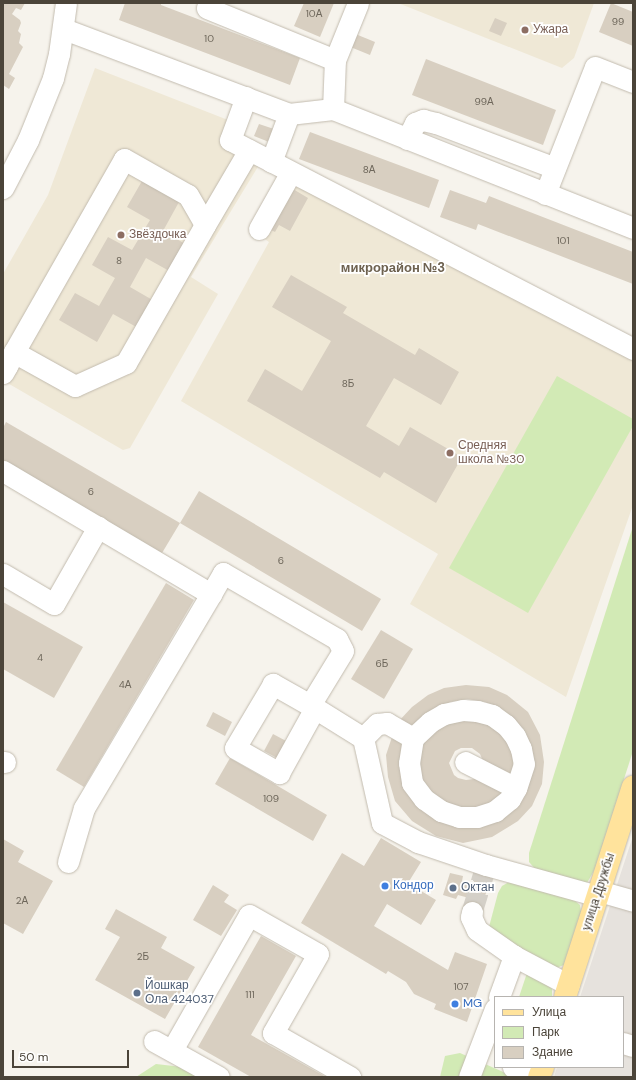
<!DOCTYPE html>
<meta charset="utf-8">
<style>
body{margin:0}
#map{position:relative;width:636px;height:1080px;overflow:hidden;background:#f6f3ec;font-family:"DM Sans",sans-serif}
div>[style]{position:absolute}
.industrial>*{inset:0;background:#e6e2dd}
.education>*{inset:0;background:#efe8d6}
.green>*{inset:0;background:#d2eab5}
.building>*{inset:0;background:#d8cfc1}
.minor-tunnel>*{height:21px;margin-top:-10.5px;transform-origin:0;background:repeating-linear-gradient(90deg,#d4d0c8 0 21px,transparent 0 31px)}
.roads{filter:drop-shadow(0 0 1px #c2bbae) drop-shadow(0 0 1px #c2bbae)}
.minor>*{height:21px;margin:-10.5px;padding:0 10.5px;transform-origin:10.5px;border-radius:10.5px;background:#fff}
.major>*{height:22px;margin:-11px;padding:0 11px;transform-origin:11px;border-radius:11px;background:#ffe39c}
.dots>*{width:11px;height:11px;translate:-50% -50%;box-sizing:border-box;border:2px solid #fff;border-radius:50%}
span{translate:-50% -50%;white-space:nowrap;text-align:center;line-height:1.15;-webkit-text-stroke:3.5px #fff;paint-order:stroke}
.number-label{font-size:10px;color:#6e675b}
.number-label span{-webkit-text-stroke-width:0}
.education-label{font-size:12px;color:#785e54}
.left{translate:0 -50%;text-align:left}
.shop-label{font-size:12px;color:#366cbe}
.service-label{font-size:12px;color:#4e5e75}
.street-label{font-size:12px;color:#4b4439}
.neighbourhood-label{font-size:13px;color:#6e6250;font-weight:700}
.frame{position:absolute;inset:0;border:4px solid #4b4439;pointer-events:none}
.legend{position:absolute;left:494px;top:996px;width:130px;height:72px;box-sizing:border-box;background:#fff;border:1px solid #b7b4b0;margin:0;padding:5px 7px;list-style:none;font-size:12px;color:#4b4439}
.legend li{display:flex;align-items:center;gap:8px;height:20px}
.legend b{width:20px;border:1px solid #b7b4b0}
.scale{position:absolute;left:12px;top:1050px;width:117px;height:18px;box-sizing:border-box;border:2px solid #4b4439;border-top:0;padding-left:5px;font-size:12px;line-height:14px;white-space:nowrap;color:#4b4439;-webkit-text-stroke:3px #fff;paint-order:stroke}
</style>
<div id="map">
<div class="industrial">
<div style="clip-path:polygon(633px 836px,633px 1077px,554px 1077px,557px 1067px,623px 1067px,623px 997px,580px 997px)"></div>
</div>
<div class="education">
<div style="clip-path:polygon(398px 3px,594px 3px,574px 58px,562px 68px)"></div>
<div style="clip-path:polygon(95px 68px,228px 120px,219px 141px,259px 165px,191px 277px,218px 294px,130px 448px,123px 450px,4px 381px,3px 364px,3px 274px,48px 195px)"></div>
<div style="clip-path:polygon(282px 175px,633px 359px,633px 505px,566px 697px,410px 604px,438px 554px,181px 401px,269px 242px,250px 229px)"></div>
</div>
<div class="green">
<div style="clip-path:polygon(557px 376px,633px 419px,633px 426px,528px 613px,449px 568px)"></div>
<div style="clip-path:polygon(633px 526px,633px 751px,595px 869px,587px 883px,538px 872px,529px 862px,529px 853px)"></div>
<div style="clip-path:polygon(509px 882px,574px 900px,580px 905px,581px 912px,574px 935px,564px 965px,556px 968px,549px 968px,489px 927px,498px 893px,502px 886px)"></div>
<div style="clip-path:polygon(527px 973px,549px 985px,552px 989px,552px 997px,519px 997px)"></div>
<div style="clip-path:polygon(460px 1053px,501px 1071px,513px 1077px,440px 1077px,445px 1056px)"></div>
<div style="clip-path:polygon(156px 1064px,217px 1071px,228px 1077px,136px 1077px)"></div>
</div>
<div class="building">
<div style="clip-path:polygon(3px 3px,25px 3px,21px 10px,16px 8px,12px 14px,20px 20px,21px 23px,18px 31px,21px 34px,19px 43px,23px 47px,9px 74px,15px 78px,9px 89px,3px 85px)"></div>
<div style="clip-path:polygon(125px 3px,161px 3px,161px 5px,300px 58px,290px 85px,119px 20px)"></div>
<div style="clip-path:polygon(304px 3px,334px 3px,320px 37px,294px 26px)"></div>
<div style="clip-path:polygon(611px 3px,633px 12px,633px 46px,599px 32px)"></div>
<div style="clip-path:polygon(495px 18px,507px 23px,501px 36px,489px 31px)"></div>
<div style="clip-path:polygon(353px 33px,375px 42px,370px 55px,348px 46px)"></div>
<div style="clip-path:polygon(426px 59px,556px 110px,543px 145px,412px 95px)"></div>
<div style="clip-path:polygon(259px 124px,274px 129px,269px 142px,254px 136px)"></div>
<div style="clip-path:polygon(310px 132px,439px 180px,429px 208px,299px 159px)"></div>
<div style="clip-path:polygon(142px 181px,179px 202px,163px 231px,187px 245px,171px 272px,146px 258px,130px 287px,156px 302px,140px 329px,113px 314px,97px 342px,59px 320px,75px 293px,99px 306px,115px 278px,92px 265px,108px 237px,132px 250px,150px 220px,127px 207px)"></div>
<div style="clip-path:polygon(288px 186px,308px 198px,290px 231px,279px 225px,275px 232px,265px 227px)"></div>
<div style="clip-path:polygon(450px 190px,486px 203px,489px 196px,633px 252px,633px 284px,478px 224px,476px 230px,440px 217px)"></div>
<div style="clip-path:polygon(291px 275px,347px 307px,343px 313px,415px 355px,419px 348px,459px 372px,441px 405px,394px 378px,366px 426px,399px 446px,410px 427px,462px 457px,436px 503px,384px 472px,380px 478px,247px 401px,265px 369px,302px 391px,331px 341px,272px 307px)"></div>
<div style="clip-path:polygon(6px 422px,180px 523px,162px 553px,3px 460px,3px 428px)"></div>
<div style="clip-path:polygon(199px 491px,381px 599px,362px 631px,180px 523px)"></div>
<div style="clip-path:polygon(166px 583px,194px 600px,84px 787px,56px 770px)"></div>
<div style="clip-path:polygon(3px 602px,83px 647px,54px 698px,3px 669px)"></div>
<div style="clip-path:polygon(381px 630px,413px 649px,384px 699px,351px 679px)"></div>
<div style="clip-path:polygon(466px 685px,489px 687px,507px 695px,528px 712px,540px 735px,544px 762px,542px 784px,532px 806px,518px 821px,492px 837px,463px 843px,436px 836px,412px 821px,395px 801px,388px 777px,386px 755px,393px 734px,406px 741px,409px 792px,485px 823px,530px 761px,499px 708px,485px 702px,467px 699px,450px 702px,411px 730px,398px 722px,412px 707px,428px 695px,444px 688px)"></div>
<div style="clip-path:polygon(213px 712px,232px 722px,225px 736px,206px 726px)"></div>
<div style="clip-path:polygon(482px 719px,506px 738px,514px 753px,512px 779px,483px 761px,480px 754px,472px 748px,461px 748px,455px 751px,449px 763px,454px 775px,458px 778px,466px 780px,474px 779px,479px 773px,507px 791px,492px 803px,474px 810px,452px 808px,436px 798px,419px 775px,417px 762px,421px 747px,429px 733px,444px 722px)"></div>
<div style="clip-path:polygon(273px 734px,288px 742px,279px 759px,264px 751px)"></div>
<div style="clip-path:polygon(230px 758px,327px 815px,313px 841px,215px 784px)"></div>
<div style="clip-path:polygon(381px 838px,421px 862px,408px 883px,436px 900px,421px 925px,387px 904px,374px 926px,448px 970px,455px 952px,487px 964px,467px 1022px,434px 1009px,436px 1004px,414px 994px,406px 982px,388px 971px,386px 974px,301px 923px,342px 853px,364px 866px)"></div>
<div style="clip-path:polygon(3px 839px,24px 851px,18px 862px,53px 881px,23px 934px,3px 923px)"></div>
<div style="clip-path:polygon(450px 873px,463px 876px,462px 881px,473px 885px,476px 873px,491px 878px,479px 914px,465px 909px,469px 898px,458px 895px,456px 899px,443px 895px)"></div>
<div style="clip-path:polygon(213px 885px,229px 895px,224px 902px,237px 910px,221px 936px,193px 920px)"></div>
<div style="clip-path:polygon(116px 909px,167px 937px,161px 948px,195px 967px,165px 1019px,95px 980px,120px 937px,105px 929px)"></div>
<div style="clip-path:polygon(261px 936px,296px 956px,251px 1035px,326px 1077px,251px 1077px,198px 1047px)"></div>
</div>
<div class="minor-tunnel">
<div style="left:472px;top:912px;width:39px;rotate:-73deg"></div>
</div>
<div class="roads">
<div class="minor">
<div style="left:209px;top:3px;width:5px;rotate:112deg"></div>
<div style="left:207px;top:8px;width:138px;rotate:22.1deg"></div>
<div style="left:64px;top:29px;width:241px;rotate:20.7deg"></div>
<div style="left:289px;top:114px;width:51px;rotate:110.6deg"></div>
<div style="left:246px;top:97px;width:46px;rotate:110.4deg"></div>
<div style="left:230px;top:140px;width:454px;rotate:27.4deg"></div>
<div style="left:333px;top:109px;width:49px;rotate:-87.7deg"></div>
<div style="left:335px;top:60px;width:61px;rotate:-68deg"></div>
<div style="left:289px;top:114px;width:44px;rotate:-6.5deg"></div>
<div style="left:333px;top:109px;width:323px;rotate:21.6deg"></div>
<div style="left:407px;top:139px;width:18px;rotate:-63deg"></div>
<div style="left:415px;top:123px;width:9px;rotate:-21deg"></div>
<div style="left:423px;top:120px;width:13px;rotate:13deg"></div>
<div style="left:436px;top:123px;width:127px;rotate:20.7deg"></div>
<div style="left:3px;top:188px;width:54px;rotate:-62.5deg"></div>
<div style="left:28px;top:140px;width:67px;rotate:-68deg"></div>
<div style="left:53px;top:78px;width:25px;rotate:-76deg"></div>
<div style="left:59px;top:54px;width:51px;rotate:-82.2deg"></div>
<div style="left:545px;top:194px;width:136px;rotate:-68.5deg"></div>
<div style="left:595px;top:67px;width:41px;rotate:21.5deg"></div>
<div style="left:205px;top:225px;width:87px;rotate:-59.6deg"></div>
<div style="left:259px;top:229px;width:65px;rotate:-60.7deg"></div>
<div style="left:3px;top:373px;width:8px;rotate:-60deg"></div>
<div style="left:7px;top:366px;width:16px;rotate:-63deg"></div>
<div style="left:14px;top:352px;width:222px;rotate:-60.3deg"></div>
<div style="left:124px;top:159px;width:73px;rotate:29.4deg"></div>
<div style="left:188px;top:195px;width:34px;rotate:60deg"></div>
<div style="left:205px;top:225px;width:159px;rotate:119.8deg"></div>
<div style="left:126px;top:363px;width:56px;rotate:155.7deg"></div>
<div style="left:75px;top:386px;width:70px;rotate:-150.9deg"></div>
<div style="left:3px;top:471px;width:242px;rotate:30.6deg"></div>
<div style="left:211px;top:594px;width:24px;rotate:-60deg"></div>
<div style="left:223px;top:573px;width:132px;rotate:30.1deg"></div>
<div style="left:337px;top:639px;width:13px;rotate:63deg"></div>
<div style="left:343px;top:651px;width:63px;rotate:121.4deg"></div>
<div style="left:310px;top:705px;width:62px;rotate:31.9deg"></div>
<div style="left:363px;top:738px;width:87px;rotate:77.4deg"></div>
<div style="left:382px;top:823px;width:41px;rotate:27.8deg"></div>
<div style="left:418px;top:842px;width:72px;rotate:18.7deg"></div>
<div style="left:486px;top:865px;width:116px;rotate:15.5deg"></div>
<div style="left:3px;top:574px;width:59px;rotate:30.5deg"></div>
<div style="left:54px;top:604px;width:89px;rotate:-60.3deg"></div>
<div style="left:310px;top:705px;width:43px;rotate:-150.4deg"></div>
<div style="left:273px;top:684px;width:74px;rotate:120.7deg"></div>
<div style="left:235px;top:748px;width:51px;rotate:29.6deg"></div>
<div style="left:279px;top:773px;width:74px;rotate:-61deg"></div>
<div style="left:363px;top:738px;width:20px;rotate:-45deg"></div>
<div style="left:377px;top:724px;width:10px;rotate:-6deg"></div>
<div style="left:387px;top:723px;width:30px;rotate:30deg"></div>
<div style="left:413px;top:738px;width:25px;rotate:99deg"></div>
<div style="left:409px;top:763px;width:20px;rotate:81deg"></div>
<div style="left:412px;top:783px;width:20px;rotate:53deg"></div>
<div style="left:424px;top:799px;width:21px;rotate:35deg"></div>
<div style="left:441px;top:811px;width:19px;rotate:18deg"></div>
<div style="left:459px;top:817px;width:18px"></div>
<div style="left:477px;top:817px;width:19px;rotate:-18deg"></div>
<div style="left:495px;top:811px;width:19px;rotate:-39deg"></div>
<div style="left:510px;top:799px;width:13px;rotate:-61deg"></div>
<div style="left:516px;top:788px;width:57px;rotate:-153deg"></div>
<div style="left:413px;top:738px;width:23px;rotate:-43deg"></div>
<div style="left:430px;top:722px;width:16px;rotate:-30deg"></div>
<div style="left:444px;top:714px;width:19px;rotate:-12deg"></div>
<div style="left:463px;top:710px;width:14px;rotate:4deg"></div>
<div style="left:477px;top:711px;width:16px;rotate:15deg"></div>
<div style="left:492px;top:715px;width:17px;rotate:36deg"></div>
<div style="left:506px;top:725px;width:14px;rotate:51deg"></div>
<div style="left:515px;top:736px;width:14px;rotate:65deg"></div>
<div style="left:521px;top:749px;width:15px;rotate:79deg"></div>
<div style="left:524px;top:764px;width:25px;rotate:108deg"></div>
<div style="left:3px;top:762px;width:2px"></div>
<div style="left:68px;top:862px;width:56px;rotate:-73.5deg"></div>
<div style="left:84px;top:808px;width:249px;rotate:-59.3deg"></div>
<div style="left:599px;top:891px;width:35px;rotate:16deg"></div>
<div style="left:472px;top:912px;width:5px;rotate:101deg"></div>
<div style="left:471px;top:917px;width:14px;rotate:65deg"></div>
<div style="left:477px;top:930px;width:45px;rotate:35.1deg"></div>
<div style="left:514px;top:956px;width:62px;rotate:27.8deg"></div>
<div style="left:499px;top:997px;width:44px;rotate:-69.9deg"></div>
<div style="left:154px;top:1041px;width:74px;rotate:29deg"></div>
<div style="left:623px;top:1043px;width:10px;rotate:17deg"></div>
<div style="left:172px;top:1050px;width:155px;rotate:-60.3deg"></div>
<div style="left:249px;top:915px;width:79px;rotate:29.5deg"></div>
<div style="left:318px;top:954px;width:91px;rotate:119.7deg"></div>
<div style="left:273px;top:1033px;width:89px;rotate:29.7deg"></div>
<div style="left:513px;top:1067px;width:26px;rotate:23deg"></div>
<div style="left:469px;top:1077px;width:73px;rotate:-69.1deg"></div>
</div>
<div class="major">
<div style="left:565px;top:997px;width:221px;rotate:-72.1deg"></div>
<div style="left:539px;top:1077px;width:11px;rotate:-68deg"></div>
</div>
</div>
<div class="dots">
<div style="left:525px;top:30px;background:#8d6e63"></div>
<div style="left:121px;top:235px;background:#8d6e63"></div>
<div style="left:450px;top:453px;background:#8d6e63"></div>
<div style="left:385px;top:886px;background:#3f7fe0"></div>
<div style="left:453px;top:888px;background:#5c6f8a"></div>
<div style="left:137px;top:993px;background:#5c6f8a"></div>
<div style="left:455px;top:1004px;background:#3f7fe0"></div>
</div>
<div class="number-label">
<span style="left:314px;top:14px">10А</span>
<span style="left:618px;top:22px">99</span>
<span style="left:209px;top:39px">10</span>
<span style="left:484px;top:102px">99А</span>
<span style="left:369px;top:170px">8А</span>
<span style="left:563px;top:241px">101</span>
<span style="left:119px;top:261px">8</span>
<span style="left:348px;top:384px">8Б</span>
<span style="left:91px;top:492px">6</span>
<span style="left:281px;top:561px">6</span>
<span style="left:40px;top:658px">4</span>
<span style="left:382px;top:664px">6Б</span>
<span style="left:125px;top:685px">4А</span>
<span style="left:271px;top:799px">109</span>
<span style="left:22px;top:901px">2А</span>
<span style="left:143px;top:957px">2Б</span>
<span style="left:461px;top:987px">107</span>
<span style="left:250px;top:995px">111</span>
</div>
<div class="education-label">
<span class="left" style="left:533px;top:30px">Ужара</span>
<span class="left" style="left:129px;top:235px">Звёздочка</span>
<span class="left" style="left:458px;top:453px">Средняя<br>школа №30</span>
</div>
<div class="shop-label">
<span class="left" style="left:393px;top:886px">Кондор</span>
<span class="left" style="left:463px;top:1004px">MG</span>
</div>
<div class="service-label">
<span class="left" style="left:461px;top:888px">Октан</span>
<span class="left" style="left:145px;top:993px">Йошкар<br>Ола 424037</span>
</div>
<div class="street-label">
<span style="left:599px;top:892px;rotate:-72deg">улица Дружбы</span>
</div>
<div class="neighbourhood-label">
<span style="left:393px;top:268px">микрорайон №3</span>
</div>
<div class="frame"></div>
<ul class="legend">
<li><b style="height:5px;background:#ffe39c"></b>Улица</li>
<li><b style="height:11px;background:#d2eab5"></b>Парк</li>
<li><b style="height:11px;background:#d8cfc1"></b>Здание</li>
</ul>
<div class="scale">50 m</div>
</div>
